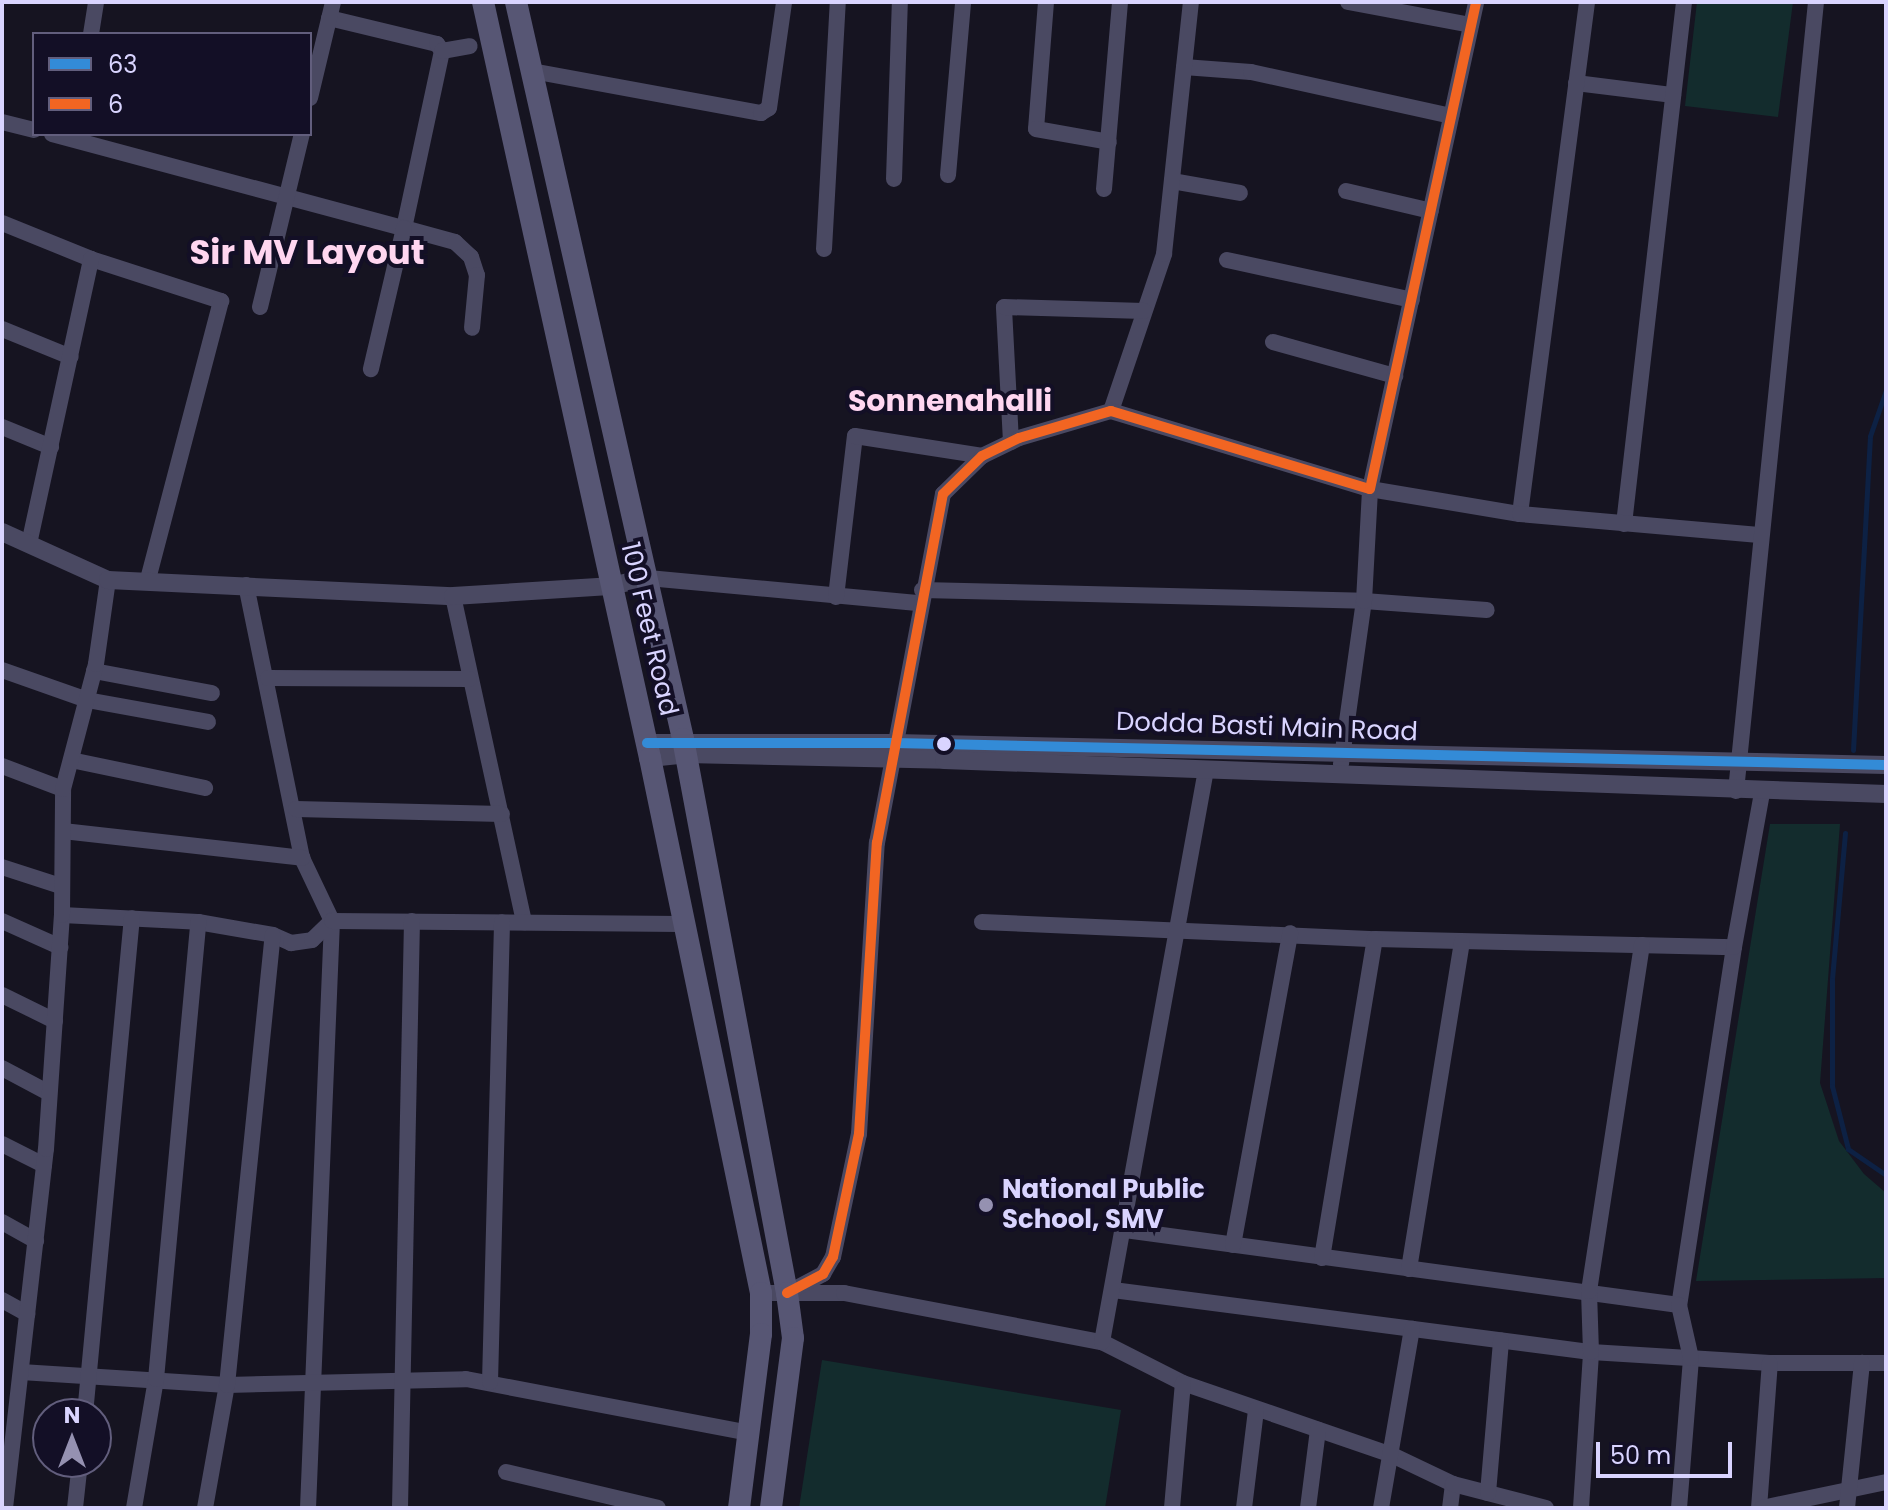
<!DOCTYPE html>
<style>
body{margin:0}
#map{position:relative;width:1888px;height:1510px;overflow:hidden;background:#161421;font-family:Poppins,sans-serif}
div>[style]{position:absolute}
.green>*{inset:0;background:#132c2d}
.stream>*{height:5px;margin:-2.5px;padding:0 2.5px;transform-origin:2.5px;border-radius:2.5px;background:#0d2144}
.minor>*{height:16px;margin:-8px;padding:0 8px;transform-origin:8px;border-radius:8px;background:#4a4962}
.tertiary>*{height:18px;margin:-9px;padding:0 9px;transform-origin:9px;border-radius:9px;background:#4a4962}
.secondary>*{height:22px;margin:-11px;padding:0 11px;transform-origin:11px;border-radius:11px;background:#575674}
.bus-1>*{height:10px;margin:-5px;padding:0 5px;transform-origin:5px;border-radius:5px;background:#338bd7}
.bus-2>*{height:10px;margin:-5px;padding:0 5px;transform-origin:5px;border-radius:5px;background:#f26522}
.dots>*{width:22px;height:22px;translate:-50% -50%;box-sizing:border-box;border:4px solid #130f26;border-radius:50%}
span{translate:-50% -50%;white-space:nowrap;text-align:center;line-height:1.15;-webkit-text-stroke:8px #130f26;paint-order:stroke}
.street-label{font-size:26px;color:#d9d4ff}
.poi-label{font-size:26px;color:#d9d4ff;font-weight:700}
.left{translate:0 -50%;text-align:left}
.quarter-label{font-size:30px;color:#ffd6f0;font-weight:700}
.district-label{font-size:34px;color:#ffd6f0;font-weight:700}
.frame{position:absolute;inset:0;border:4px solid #d9d4ff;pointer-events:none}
.legend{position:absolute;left:32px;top:32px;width:280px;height:104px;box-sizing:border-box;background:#130f26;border:2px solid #625e7d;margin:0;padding:10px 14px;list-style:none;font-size:24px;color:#d9d4ff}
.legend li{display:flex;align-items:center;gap:16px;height:40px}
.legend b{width:40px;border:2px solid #625e7d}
.north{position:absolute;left:32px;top:1398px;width:80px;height:80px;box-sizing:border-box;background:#130f26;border:2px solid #625e7d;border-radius:50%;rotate:0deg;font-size:22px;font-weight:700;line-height:32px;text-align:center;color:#d9d4ff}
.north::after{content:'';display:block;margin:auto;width:28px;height:36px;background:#9591b1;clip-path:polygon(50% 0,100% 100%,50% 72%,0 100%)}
.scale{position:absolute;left:1596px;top:1442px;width:136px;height:36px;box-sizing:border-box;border:4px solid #d9d4ff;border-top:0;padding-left:10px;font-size:24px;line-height:28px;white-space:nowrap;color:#d9d4ff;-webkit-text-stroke:6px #130f26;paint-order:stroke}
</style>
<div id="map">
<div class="green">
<div style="clip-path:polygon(1697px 2px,1793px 2px,1778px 117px,1685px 106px)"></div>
<div style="clip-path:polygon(1770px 824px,1840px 824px,1820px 1083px,1839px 1141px,1864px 1174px,1886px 1193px,1886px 1278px,1696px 1281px)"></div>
<div style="clip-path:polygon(822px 1360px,1121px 1410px,1105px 1508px,799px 1508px)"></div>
</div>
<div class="stream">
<div style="left:1853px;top:750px;width:314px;rotate:-86.9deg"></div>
<div style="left:1870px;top:436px;width:49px;rotate:-70.8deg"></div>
<div style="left:1845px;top:833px;width:148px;rotate:95.1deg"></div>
<div style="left:1832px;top:980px;width:106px;rotate:90deg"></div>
<div style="left:1832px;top:1086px;width:65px;rotate:75.7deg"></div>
<div style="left:1848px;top:1149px;width:46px;rotate:34.4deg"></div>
</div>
<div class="minor">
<div style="left:1046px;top:2px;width:127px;rotate:94.5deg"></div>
<div style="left:1036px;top:129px;width:74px;rotate:10.1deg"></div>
<div style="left:1348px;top:2px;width:125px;rotate:10.6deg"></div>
<div style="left:329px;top:18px;width:111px;rotate:13.5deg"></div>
<div style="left:437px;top:44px;width:9px;rotate:54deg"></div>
<div style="left:442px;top:51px;width:181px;rotate:102.1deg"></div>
<div style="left:404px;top:228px;width:53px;rotate:15.4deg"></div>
<div style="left:455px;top:242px;width:22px;rotate:43deg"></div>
<div style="left:471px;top:257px;width:19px;rotate:72deg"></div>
<div style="left:477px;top:275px;width:53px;rotate:95.4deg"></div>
<div style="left:91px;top:34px;width:32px;rotate:-81deg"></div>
<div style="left:442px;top:51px;width:28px;rotate:-10deg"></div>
<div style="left:1184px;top:67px;width:67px;rotate:4.3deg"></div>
<div style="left:1251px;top:72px;width:205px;rotate:12.4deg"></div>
<div style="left:532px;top:71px;width:233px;rotate:10.4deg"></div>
<div style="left:761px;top:113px;width:9px;rotate:-32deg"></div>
<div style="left:769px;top:108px;width:107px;rotate:-81.9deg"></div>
<div style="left:1576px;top:83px;width:98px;rotate:7.1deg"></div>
<div style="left:310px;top:98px;width:99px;rotate:-76.5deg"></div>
<div style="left:2px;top:122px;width:33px;rotate:14deg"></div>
<div style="left:52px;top:134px;width:364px;rotate:15deg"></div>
<div style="left:404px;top:228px;width:145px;rotate:103.2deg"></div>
<div style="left:948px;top:175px;width:174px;rotate:-85deg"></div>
<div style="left:894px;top:179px;width:177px;rotate:-88.1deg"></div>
<div style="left:1172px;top:181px;width:69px;rotate:10deg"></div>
<div style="left:1104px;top:189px;width:188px;rotate:-85.1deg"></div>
<div style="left:1346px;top:191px;width:87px;rotate:13.2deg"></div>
<div style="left:2px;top:223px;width:96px;rotate:22deg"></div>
<div style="left:91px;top:259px;width:137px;rotate:17.9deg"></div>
<div style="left:221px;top:301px;width:288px;rotate:104.7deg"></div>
<div style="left:824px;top:249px;width:247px;rotate:-86.8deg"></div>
<div style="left:1227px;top:260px;width:189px;rotate:12.2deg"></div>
<div style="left:260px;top:307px;width:178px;rotate:-76.4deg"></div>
<div style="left:2px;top:329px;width:74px;rotate:22.1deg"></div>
<div style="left:1273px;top:342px;width:127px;rotate:15.6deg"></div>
<div style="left:1111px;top:411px;width:166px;rotate:-71.3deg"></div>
<div style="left:1164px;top:254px;width:253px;rotate:-83.9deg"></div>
<div style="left:2px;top:427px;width:53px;rotate:22.2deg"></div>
<div style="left:1011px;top:442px;width:135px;rotate:-93deg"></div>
<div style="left:1004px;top:307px;width:140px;rotate:1.6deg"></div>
<div style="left:1520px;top:514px;width:516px;rotate:-82.54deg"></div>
<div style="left:1624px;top:524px;width:525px;rotate:-83.44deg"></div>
<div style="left:29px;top:544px;width:292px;rotate:-77.7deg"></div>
<div style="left:648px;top:578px;width:273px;rotate:5.3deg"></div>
<div style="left:246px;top:585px;width:279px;rotate:78.4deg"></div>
<div style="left:302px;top:858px;width:70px;rotate:64.5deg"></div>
<div style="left:332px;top:921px;width:587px;rotate:92.34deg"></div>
<div style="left:922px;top:590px;width:442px;rotate:1.4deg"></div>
<div style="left:1364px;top:601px;width:123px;rotate:4.2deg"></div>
<div style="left:453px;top:596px;width:334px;rotate:77.7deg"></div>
<div style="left:836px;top:597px;width:162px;rotate:-83.3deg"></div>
<div style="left:855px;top:436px;width:129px;rotate:8.9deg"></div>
<div style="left:2px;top:670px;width:90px;rotate:19.4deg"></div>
<div style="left:87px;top:700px;width:123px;rotate:10.3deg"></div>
<div style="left:94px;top:671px;width:120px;rotate:10.6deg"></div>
<div style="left:268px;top:678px;width:201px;rotate:0.3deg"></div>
<div style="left:71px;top:760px;width:137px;rotate:11.8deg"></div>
<div style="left:1341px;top:764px;width:165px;rotate:-82deg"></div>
<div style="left:1364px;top:601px;width:112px;rotate:-86.9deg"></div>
<div style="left:1370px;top:489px;width:152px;rotate:9.5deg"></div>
<div style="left:1520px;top:514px;width:240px;rotate:5deg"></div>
<div style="left:2px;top:766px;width:65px;rotate:20.7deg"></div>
<div style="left:1736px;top:791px;width:793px;rotate:-84.21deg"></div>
<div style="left:296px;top:809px;width:206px;rotate:1.4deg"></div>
<div style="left:63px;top:831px;width:241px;rotate:6.4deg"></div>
<div style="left:2px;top:867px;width:62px;rotate:17.9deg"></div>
<div style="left:62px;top:915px;width:136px;rotate:2.9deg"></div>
<div style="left:198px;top:922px;width:76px;rotate:9.8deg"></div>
<div style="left:273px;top:935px;width:20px;rotate:24deg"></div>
<div style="left:291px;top:943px;width:21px;rotate:-8deg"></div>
<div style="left:312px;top:940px;width:28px;rotate:-44deg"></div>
<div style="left:332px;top:921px;width:349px;rotate:0.5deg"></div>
<div style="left:2px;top:921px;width:64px;rotate:24.1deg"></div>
<div style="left:982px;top:922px;width:393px;rotate:2.5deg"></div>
<div style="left:1375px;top:939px;width:359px;rotate:1.3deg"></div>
<div style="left:1734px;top:947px;width:362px;rotate:98.7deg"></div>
<div style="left:1679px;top:1305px;width:559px;rotate:-172.29deg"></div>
<div style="left:1734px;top:947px;width:157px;rotate:-79.7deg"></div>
<div style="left:2px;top:995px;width:59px;rotate:26.1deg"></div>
<div style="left:2px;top:1068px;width:53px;rotate:28deg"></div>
<div style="left:2px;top:1144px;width:47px;rotate:26.6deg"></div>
<div style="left:2px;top:1222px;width:39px;rotate:29deg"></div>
<div style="left:1233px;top:1245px;width:317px;rotate:-79.6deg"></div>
<div style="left:1322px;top:1258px;width:323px;rotate:-80.6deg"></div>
<div style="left:1409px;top:1269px;width:331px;rotate:-80.8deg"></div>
<div style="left:1113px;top:1290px;width:482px;rotate:7.4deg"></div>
<div style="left:1591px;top:1352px;width:179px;rotate:3.5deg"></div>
<div style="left:1770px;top:1363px;width:116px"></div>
<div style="left:761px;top:1293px;width:83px"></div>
<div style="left:844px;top:1293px;width:263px;rotate:10.8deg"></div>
<div style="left:1102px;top:1342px;width:91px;rotate:26.8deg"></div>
<div style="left:1183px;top:1383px;width:221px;rotate:19deg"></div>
<div style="left:1392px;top:1455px;width:68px;rotate:25.4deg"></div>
<div style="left:1453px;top:1484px;width:24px;rotate:97deg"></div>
<div style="left:787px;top:1293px;width:41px;rotate:-27.8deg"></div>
<div style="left:823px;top:1274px;width:20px;rotate:-60deg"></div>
<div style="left:833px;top:1257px;width:126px;rotate:-78.1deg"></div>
<div style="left:859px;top:1134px;width:292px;rotate:-86.5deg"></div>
<div style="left:877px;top:843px;width:355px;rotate:-79.3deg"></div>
<div style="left:943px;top:494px;width:54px;rotate:-44.3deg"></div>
<div style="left:982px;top:456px;width:41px;rotate:-25.9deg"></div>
<div style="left:1019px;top:438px;width:96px;rotate:-16.4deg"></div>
<div style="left:1111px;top:411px;width:270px;rotate:16.8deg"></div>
<div style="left:1370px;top:489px;width:498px;rotate:-77.7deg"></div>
<div style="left:2px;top:1300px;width:29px;rotate:29deg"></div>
<div style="left:1102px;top:1342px;width:581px;rotate:-79.7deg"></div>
<div style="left:21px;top:1372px;width:206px;rotate:3.6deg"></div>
<div style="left:227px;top:1385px;width:239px;rotate:-1.4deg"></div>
<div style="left:466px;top:1379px;width:288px;rotate:10.8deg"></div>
<div style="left:490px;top:1382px;width:460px;rotate:-88.5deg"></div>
<div style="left:85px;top:1414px;width:498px;rotate:-84.6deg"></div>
<div style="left:506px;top:1472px;width:156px;rotate:13.3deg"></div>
<div style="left:1453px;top:1484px;width:96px;rotate:14.5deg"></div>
<div style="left:1488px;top:1493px;width:153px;rotate:-85.1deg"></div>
<div style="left:5px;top:1508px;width:361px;rotate:-83.5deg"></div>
<div style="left:46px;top:1149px;width:235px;rotate:-86.1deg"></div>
<div style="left:62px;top:915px;width:126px;rotate:-89.5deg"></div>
<div style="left:63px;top:789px;width:129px;rotate:-75.2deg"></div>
<div style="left:96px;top:664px;width:85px;rotate:-81.9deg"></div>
<div style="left:75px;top:1508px;width:46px;rotate:-83.8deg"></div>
<div style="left:134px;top:1508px;width:131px;rotate:-80.3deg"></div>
<div style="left:156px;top:1379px;width:459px;rotate:-84.7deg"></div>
<div style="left:205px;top:1508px;width:125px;rotate:-79.9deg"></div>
<div style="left:227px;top:1385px;width:452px;rotate:-84.2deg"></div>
<div style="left:400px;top:1508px;width:587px;rotate:-88.83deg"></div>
<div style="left:1172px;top:1508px;width:125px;rotate:-85deg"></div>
<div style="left:1244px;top:1508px;width:99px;rotate:-83deg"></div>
<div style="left:1308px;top:1508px;width:79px;rotate:-82.7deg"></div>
<div style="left:1381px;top:1508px;width:182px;rotate:-80.2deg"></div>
<div style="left:1581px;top:1508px;width:156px;rotate:-86.3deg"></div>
<div style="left:1591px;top:1352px;width:61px;rotate:-91.9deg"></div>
<div style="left:1589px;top:1291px;width:350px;rotate:-81.3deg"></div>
<div style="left:1679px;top:1508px;width:150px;rotate:-85.4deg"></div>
<div style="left:1691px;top:1358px;width:54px;rotate:-102.8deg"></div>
<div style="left:1759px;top:1508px;width:145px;rotate:-85.7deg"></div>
<div style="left:1762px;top:1508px;width:127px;rotate:-11.8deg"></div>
<div style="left:1847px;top:1508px;width:146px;rotate:-84.1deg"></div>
</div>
<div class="tertiary">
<div style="left:2px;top:532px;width:116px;rotate:24.4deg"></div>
<div style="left:108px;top:580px;width:345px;rotate:2.7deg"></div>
<div style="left:453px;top:596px;width:157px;rotate:-3.6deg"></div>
<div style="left:610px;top:586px;width:39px;rotate:-12deg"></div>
<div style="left:647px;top:743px;width:248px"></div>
<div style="left:895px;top:743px;width:991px;rotate:1.27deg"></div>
<div style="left:650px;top:758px;width:36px;rotate:-6deg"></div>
<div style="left:686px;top:754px;width:258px;rotate:1.3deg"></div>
<div style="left:944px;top:760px;width:943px;rotate:2.07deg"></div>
</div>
<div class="secondary">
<div style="left:483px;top:2px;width:774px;rotate:77.54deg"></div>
<div style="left:650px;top:758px;width:546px;rotate:78.28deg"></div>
<div style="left:761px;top:1293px;width:41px;rotate:90deg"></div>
<div style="left:761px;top:1334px;width:175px;rotate:97.2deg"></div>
<div style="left:516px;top:2px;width:756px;rotate:77.23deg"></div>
<div style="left:683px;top:739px;width:564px;rotate:79.37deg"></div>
<div style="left:787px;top:1293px;width:45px;rotate:82.4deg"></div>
<div style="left:793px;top:1338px;width:171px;rotate:97.4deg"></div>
</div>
<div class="bus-1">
<div style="left:647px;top:743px;width:248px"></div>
<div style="left:895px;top:743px;width:991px;rotate:1.27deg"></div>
</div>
<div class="bus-2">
<div style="left:787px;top:1293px;width:41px;rotate:-27.8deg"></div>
<div style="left:823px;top:1274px;width:20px;rotate:-60deg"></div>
<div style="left:833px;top:1257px;width:126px;rotate:-78.1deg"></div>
<div style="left:859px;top:1134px;width:292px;rotate:-86.5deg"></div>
<div style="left:877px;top:843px;width:355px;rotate:-79.3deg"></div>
<div style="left:943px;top:494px;width:54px;rotate:-44.3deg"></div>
<div style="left:982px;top:456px;width:41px;rotate:-25.9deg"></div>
<div style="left:1019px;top:438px;width:96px;rotate:-16.4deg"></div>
<div style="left:1111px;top:411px;width:270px;rotate:16.8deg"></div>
<div style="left:1370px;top:489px;width:498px;rotate:-77.7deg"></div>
</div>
<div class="dots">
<div style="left:944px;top:744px;background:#d9d4ff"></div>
<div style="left:986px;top:1205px;background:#9591b1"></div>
</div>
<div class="street-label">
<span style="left:649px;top:629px;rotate:77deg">100 Feet Road</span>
<span style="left:1267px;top:727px;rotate:2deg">Dodda Basti Main Road</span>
</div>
<div class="poi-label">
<span class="left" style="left:1002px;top:1205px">National Public<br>School, SMV</span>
</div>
<div class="quarter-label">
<span style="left:950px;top:401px">Sonnenahalli</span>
</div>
<div class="district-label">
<span style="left:307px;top:253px">Sir MV Layout</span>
</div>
<div class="frame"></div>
<ul class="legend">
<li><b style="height:10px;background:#338bd7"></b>63</li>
<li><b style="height:10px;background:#f26522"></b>6</li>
</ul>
<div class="north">N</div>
<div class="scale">50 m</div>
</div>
